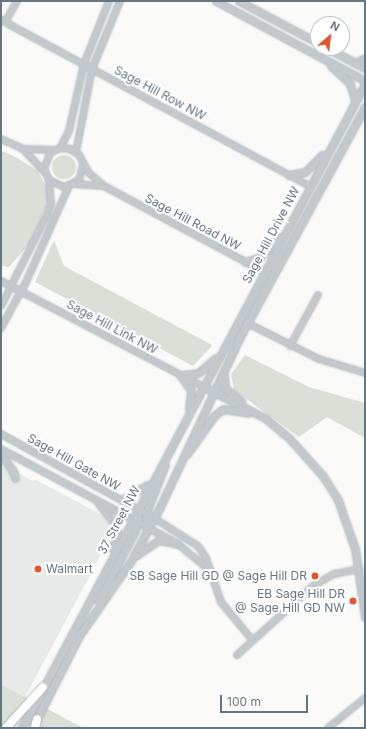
<!DOCTYPE html>
<style>
body{margin:0}
#map{position:relative;width:366px;height:729px;overflow:hidden;background:#fafaf8;font-family:Inter,sans-serif}
div>[style]{position:absolute}
.built>*{inset:0;background:#e8e9e9}
.green>*{inset:0;background:#dadfd7}
.round{border-radius:50%}
.roads{filter:drop-shadow(0 0 1px #b3babf) drop-shadow(0 0 1px #b3babf)}
.minor>*{height:6px;margin:-3px;padding:0 3px;transform-origin:3px;border-radius:3px;background:#c3c8cc}
.tertiary>*{height:7px;margin:-3.5px;padding:0 3.5px;transform-origin:3.5px;border-radius:3.5px;background:#c3c8cc}
.secondary>*{height:8px;margin:-4px;padding:0 4px;transform-origin:4px;border-radius:4px;background:#fff}
.dots>*{width:11px;height:11px;translate:-50% -50%;box-sizing:border-box;border:2px solid #fff;border-radius:50%}
span{translate:-50% -50%;white-space:nowrap;text-align:center;line-height:1.15;-webkit-text-stroke:4px #fff;paint-order:stroke}
.street-label{font-size:12px;color:#657683}
.poi-label{font-size:12px;color:#657683}
.left{translate:0 -50%;text-align:left}
.right{translate:-100% -50%;text-align:right}
.frame{position:absolute;inset:0;border:2px solid #657683;pointer-events:none}
.north{position:absolute;left:310px;top:16px;width:40px;height:40px;box-sizing:border-box;background:#fff;border:1px solid #c1c8cd;border-radius:50%;rotate:28deg;font-size:11px;font-weight:700;line-height:16px;text-align:center;color:#657683}
.north::after{content:'';display:block;margin:auto;width:14px;height:18px;background:#e4572e;clip-path:polygon(50% 0,100% 100%,50% 72%,0 100%)}
.scale{position:absolute;left:220px;top:695px;width:88px;height:18px;box-sizing:border-box;border:2px solid #657683;border-top:0;padding-left:5px;font-size:12px;line-height:14px;white-space:nowrap;color:#657683;-webkit-text-stroke:3px #fff;paint-order:stroke}
</style>
<div id="map">
<div class="built">
<div style="clip-path:polygon(1px 462px,32px 481px,36px 480px,104px 516px,111px 525px,112px 534px,25px 697px,1px 684px)"></div>
</div>
<div class="green">
<div style="clip-path:polygon(1px 151px,14px 156px,38px 171px,47px 189px,48px 202px,30px 243px,9px 267px,1px 266px)"></div>
<div class="round" style="left:52px;top:155px;width:24px;height:24px"></div>
<div style="clip-path:polygon(54px 240px,64px 266px,212px 345px,211px 347px,193px 366px,35px 282px)"></div>
<div style="clip-path:polygon(245px 355px,309px 387px,365px 403px,365px 438px,327px 417px,299px 437px,234px 390px,231px 374px)"></div>
<div style="clip-path:polygon(1px 684px,83px 728px,1px 726px)"></div>
</div>
<div class="roads">
<div class="minor">
<div style="left:1px;top:20px;width:350px;rotate:28.3deg"></div>
<div style="left:5px;top:22px;width:24px;rotate:-60deg"></div>
<div style="left:1px;top:139px;width:24px;rotate:24deg"></div>
<div style="left:23px;top:149px;width:33px;rotate:47deg"></div>
<div style="left:60px;top:148px;width:19px;rotate:-62deg"></div>
<div style="left:69px;top:131px;width:69px;rotate:-77.4deg"></div>
<div style="left:84px;top:64px;width:68px;rotate:-68.4deg"></div>
<div style="left:23px;top:149px;width:32px;rotate:2deg"></div>
<div style="left:76px;top:152px;width:85px;rotate:-79.1deg"></div>
<div style="left:92px;top:69px;width:74px;rotate:-67.6deg"></div>
<div style="left:83px;top:165px;width:16px;rotate:105deg"></div>
<div style="left:79px;top:180px;width:17px;rotate:155deg"></div>
<div style="left:64px;top:187px;width:17px;rotate:-155deg"></div>
<div style="left:49px;top:180px;width:12px;rotate:-114deg"></div>
<div style="left:44px;top:169px;width:17px;rotate:-69deg"></div>
<div style="left:50px;top:153px;width:11px;rotate:-27deg"></div>
<div style="left:60px;top:148px;width:10px;rotate:6deg"></div>
<div style="left:70px;top:149px;width:11px;rotate:34deg"></div>
<div style="left:79px;top:155px;width:21px;rotate:61deg"></div>
<div style="left:89px;top:173px;width:20px;rotate:41deg"></div>
<div style="left:104px;top:186px;width:191px;rotate:28.2deg"></div>
<div style="left:74px;top:184px;width:29px;rotate:4deg"></div>
<div style="left:1px;top:281px;width:229px;rotate:27.6deg"></div>
<div style="left:1px;top:306px;width:102px;rotate:-63.2deg"></div>
<div style="left:47px;top:215px;width:12px;rotate:-70deg"></div>
<div style="left:51px;top:204px;width:24px;rotate:-95deg"></div>
<div style="left:247px;top:323px;width:80px;rotate:26.6deg"></div>
<div style="left:319px;top:359px;width:48px;rotate:16.9deg"></div>
<div style="left:1px;top:328px;width:52px;rotate:-61.5deg"></div>
<div style="left:26px;top:282px;width:105px;rotate:-65.9deg"></div>
<div style="left:290px;top:346px;width:58px;rotate:-61.2deg"></div>
<div style="left:1px;top:434px;width:175px;rotate:28.8deg"></div>
<div style="left:154px;top:518px;width:52px;rotate:32.5deg"></div>
<div style="left:198px;top:546px;width:14px;rotate:56deg"></div>
<div style="left:206px;top:558px;width:46px;rotate:71.2deg"></div>
<div style="left:221px;top:602px;width:50px;rotate:50.6deg"></div>
<div style="left:1px;top:449px;width:201px;rotate:28.2deg"></div>
<div style="left:178px;top:544px;width:39px;rotate:40deg"></div>
<div style="left:237px;top:655px;width:103px;rotate:-42.2deg"></div>
<div style="left:313px;top:586px;width:24px;rotate:-30deg"></div>
<div style="left:334px;top:574px;width:26px;rotate:-11deg"></div>
<div style="left:328px;top:728px;width:48px;rotate:-39deg"></div>
</div>
<div class="tertiary">
<div style="left:216px;top:1px;width:169px;rotate:28.2deg"></div>
<div style="left:239px;top:1px;width:89px;rotate:28deg"></div>
<div style="left:327px;top:48px;width:43px;rotate:27.8deg"></div>
<div style="left:355px;top:63px;width:11px;rotate:-27deg"></div>
<div style="left:331px;top:66px;width:26px;rotate:43deg"></div>
<div style="left:350px;top:84px;width:17px;rotate:73deg"></div>
<div style="left:289px;top:175px;width:16px;rotate:-11deg"></div>
<div style="left:305px;top:172px;width:24px;rotate:-45deg"></div>
<div style="left:245px;top:262px;width:16px;rotate:-18deg"></div>
<div style="left:260px;top:257px;width:27px;rotate:-45deg"></div>
<div style="left:180px;top:375px;width:18px;rotate:-6deg"></div>
<div style="left:198px;top:373px;width:23px;rotate:-40deg"></div>
<div style="left:180px;top:375px;width:19px;rotate:54deg"></div>
<div style="left:191px;top:390px;width:19px;rotate:96deg"></div>
<div style="left:224px;top:376px;width:12px;rotate:85deg"></div>
<div style="left:225px;top:388px;width:21px;rotate:39deg"></div>
<div style="left:204px;top:387px;width:68px;rotate:26.9deg"></div>
<div style="left:265px;top:418px;width:31px;rotate:40deg"></div>
<div style="left:289px;top:438px;width:51px;rotate:48.2deg"></div>
<div style="left:323px;top:476px;width:28px;rotate:58deg"></div>
<div style="left:338px;top:500px;width:52px;rotate:70.9deg"></div>
<div style="left:355px;top:549px;width:69px;rotate:81.6deg"></div>
<div style="left:1px;top:454px;width:21px;rotate:55deg"></div>
<div style="left:13px;top:471px;width:7px;rotate:74deg"></div>
<div style="left:187px;top:454px;width:47px;rotate:-54.6deg"></div>
<div style="left:214px;top:416px;width:11px;rotate:-38deg"></div>
<div style="left:223px;top:409px;width:25px;rotate:9deg"></div>
<div style="left:122px;top:500px;width:29px;rotate:-31deg"></div>
<div style="left:97px;top:501px;width:29px;rotate:52deg"></div>
<div style="left:115px;top:524px;width:9px;rotate:77deg"></div>
<div style="left:117px;top:533px;width:16px;rotate:105deg"></div>
<div style="left:148px;top:529px;width:11px;rotate:-100deg"></div>
<div style="left:146px;top:518px;width:10px;rotate:-79deg"></div>
<div style="left:148px;top:508px;width:46px;rotate:-68.4deg"></div>
<div style="left:135px;top:556px;width:29px;rotate:-34deg"></div>
<div style="left:159px;top:540px;width:19px;rotate:12deg"></div>
<div style="left:98px;top:601px;width:79px;rotate:-62.1deg"></div>
<div style="left:135px;top:531px;width:12px;rotate:-76deg"></div>
<div style="left:138px;top:519px;width:10px;rotate:-96deg"></div>
<div style="left:35px;top:723px;width:97px;rotate:-63.2deg"></div>
<div style="left:79px;top:636px;width:91px;rotate:-55.3deg"></div>
<div style="left:131px;top:561px;width:59px;rotate:-61.7deg"></div>
<div style="left:159px;top:509px;width:190px;rotate:-64.8deg"></div>
<div style="left:240px;top:337px;width:262px;rotate:-61.5deg"></div>
<div style="left:22px;top:728px;width:730px;rotate:-61.96deg"></div>
</div>
<div class="secondary">
<div style="left:6px;top:728px;width:55px;rotate:-47.9deg"></div>
<div style="left:35px;top:728px;width:9px;rotate:-77deg"></div>
</div>
</div>
<div class="dots">
<div style="left:38px;top:569px;background:#e4572e"></div>
<div style="left:315px;top:576px;background:#e4572e"></div>
<div style="left:353px;top:601px;background:#e4572e"></div>
</div>
<div class="street-label">
<span style="left:160px;top:93px;rotate:28deg">Sage Hill Row NW</span>
<span style="left:193px;top:222px;rotate:28deg">Sage Hill Road NW</span>
<span style="left:271px;top:235px;rotate:-62deg">Sage Hill Drive NW</span>
<span style="left:112px;top:327px;rotate:28deg">Sage Hill Link NW</span>
<span style="left:74px;top:462px;rotate:29deg">Sage Hill Gate NW</span>
<span style="left:119px;top:520px;rotate:-62deg">37 Street NW</span>
</div>
<div class="poi-label">
<span class="left" style="left:46px;top:569px">Walmart</span>
<span class="right" style="left:307px;top:576px">SB Sage Hill GD @ Sage Hill DR</span>
<span class="right" style="left:345px;top:601px">EB Sage Hill DR<br>@ Sage Hill GD NW</span>
</div>
<div class="frame"></div>
<div class="north">N</div>
<div class="scale">100 m</div>
</div>
